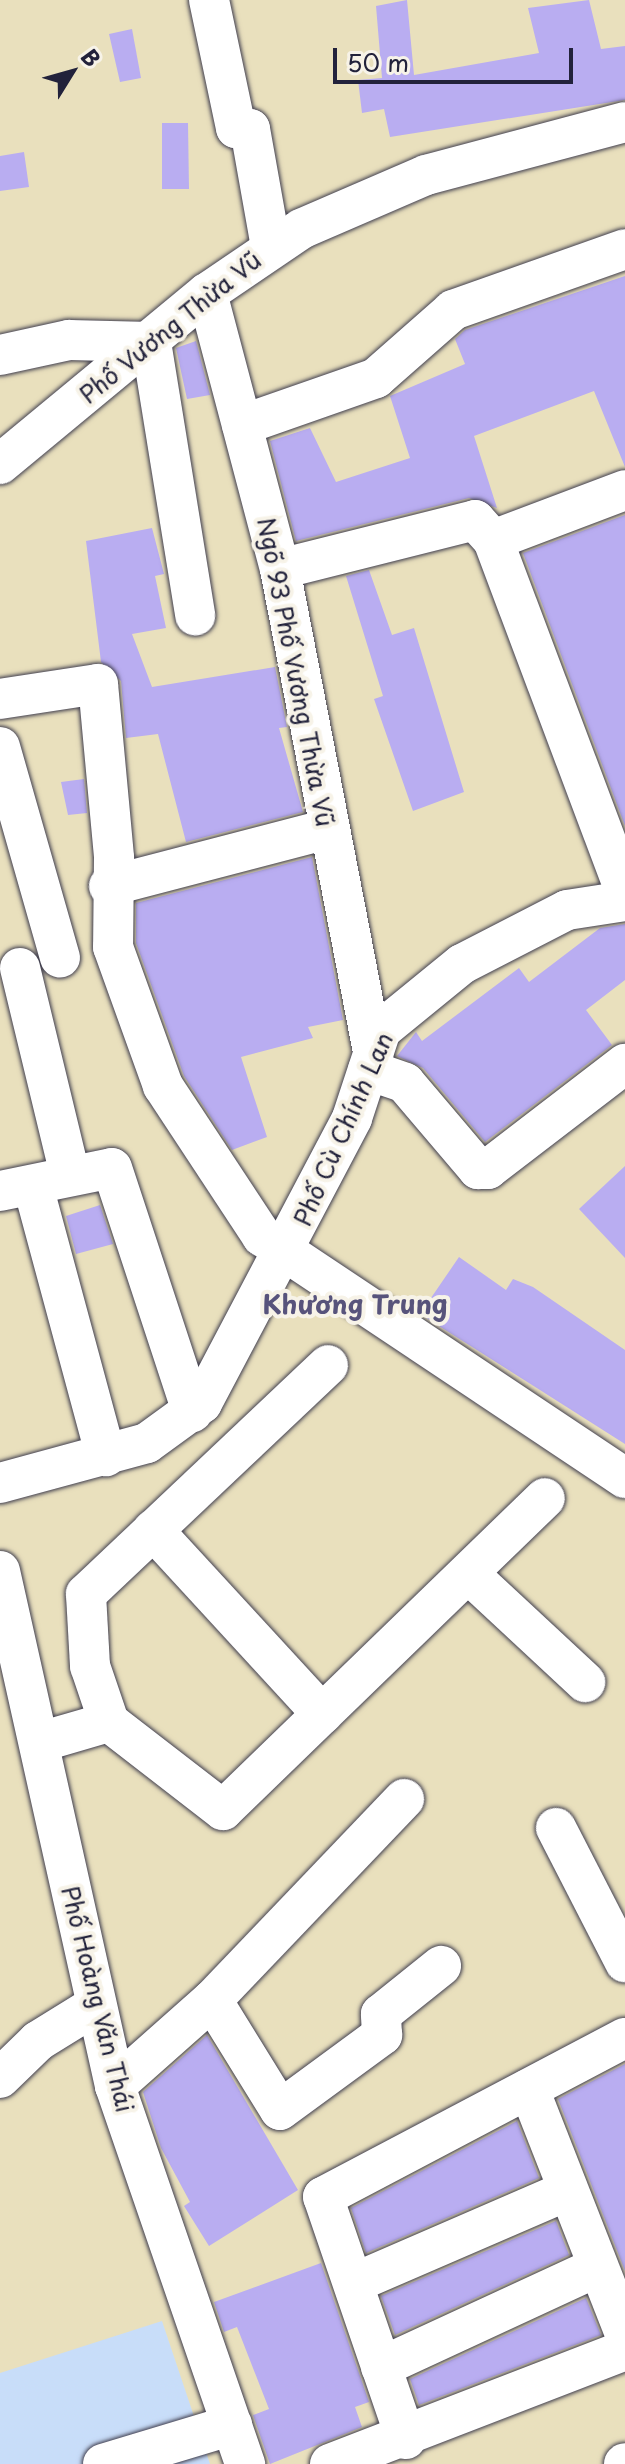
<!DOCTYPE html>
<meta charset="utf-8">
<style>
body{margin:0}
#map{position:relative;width:625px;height:2464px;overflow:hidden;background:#e9e0bd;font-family:"Playpen Sans",sans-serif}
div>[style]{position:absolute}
.built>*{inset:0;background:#c8ddf9}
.building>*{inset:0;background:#b9adf1}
.roads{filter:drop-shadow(0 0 2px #403e4e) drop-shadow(0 0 2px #403e4e)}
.minor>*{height:40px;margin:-20px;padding:0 20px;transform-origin:20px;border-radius:20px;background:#fff}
span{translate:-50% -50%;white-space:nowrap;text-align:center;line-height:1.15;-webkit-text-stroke:8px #f7f3e8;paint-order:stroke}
.street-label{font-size:24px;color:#22223b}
.neighbourhood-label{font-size:26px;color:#57537b;font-weight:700}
.north{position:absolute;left:32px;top:32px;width:80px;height:80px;-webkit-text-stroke:6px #f7f3e8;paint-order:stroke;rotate:53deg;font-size:22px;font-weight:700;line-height:32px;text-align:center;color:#22223b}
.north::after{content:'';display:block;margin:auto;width:28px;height:36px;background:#22223b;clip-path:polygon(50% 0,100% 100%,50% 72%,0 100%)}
.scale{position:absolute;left:333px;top:48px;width:240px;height:36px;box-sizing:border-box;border:4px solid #22223b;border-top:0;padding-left:10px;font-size:24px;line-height:28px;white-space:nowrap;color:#22223b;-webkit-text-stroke:6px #f7f3e8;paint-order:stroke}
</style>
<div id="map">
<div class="built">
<div style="clip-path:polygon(162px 2321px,210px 2464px,0 2464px,0 2373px)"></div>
</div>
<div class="building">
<div style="clip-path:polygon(407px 0,414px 75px,539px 53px,528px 8px,589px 0,601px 49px,625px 46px,625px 100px,390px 137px,384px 109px,362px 113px,358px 80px,382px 78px,376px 6px)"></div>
<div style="clip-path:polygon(132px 29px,141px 78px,120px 82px,109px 34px)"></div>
<div style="clip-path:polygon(162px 123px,188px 123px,189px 189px,162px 189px)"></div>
<div style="clip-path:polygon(24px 152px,29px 187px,0 191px,0 156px)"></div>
<div style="clip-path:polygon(625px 276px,625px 467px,594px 391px,474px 436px,497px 508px,469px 498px,296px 541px,270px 441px,310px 428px,336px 482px,410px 458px,390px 396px,465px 364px,455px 339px,465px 330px)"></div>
<div style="clip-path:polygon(196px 341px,210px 395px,187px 399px,176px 348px)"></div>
<div style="clip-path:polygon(625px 515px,625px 826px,523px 553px)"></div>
<div style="clip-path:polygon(152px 528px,164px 574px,155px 576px,166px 628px,132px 634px,152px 687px,275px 667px,287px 727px,279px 728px,303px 812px,186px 842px,158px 734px,126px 738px,121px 681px,101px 662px,86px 541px)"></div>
<div style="clip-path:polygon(369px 570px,392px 635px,414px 628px,464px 792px,413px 811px,374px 699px,383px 696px,346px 576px)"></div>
<div style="clip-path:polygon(84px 779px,87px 813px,68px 815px,61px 782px)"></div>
<div style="clip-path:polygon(312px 857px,343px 1020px,308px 1027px,313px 1038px,241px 1057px,267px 1137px,232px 1150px,184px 1076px,136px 943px,136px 903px)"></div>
<div style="clip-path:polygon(625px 924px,625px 980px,586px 1010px,612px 1045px,485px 1142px,423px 1068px,397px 1056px,416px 1032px,422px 1041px,519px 968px,529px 982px,600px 928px)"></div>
<div style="clip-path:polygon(625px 1166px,625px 1258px,579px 1209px)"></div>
<div style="clip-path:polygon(100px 1205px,113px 1244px,76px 1254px,66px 1216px)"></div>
<div style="clip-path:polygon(459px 1257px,506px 1290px,513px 1279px,533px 1287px,625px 1350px,625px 1444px,420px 1314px)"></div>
<div style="clip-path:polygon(207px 2035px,298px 2190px,209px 2246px,184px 2206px,190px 2202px,161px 2148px,143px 2092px)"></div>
<div style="clip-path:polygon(625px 2064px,625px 2271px,558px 2099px)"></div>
<div style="clip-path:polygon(517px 2121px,539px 2178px,366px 2253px,351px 2208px)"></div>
<div style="clip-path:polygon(556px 2221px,569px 2255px,395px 2335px,381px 2296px)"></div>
<div style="clip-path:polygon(321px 2263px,369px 2402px,355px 2407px,362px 2427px,270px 2464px,253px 2415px,269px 2409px,237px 2327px,224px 2332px,214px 2302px)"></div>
<div style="clip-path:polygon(586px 2298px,601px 2335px,419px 2405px,410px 2379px)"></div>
</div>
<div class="roads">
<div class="minor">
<div style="left:209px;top:0;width:131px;rotate:78.1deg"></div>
<div style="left:236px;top:128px;width:14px;rotate:4deg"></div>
<div style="left:250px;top:129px;width:120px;rotate:79.9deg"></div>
<div style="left:207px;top:293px;width:285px;rotate:75.2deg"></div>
<div style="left:280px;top:569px;width:494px;rotate:79.1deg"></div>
<div style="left:0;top:355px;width:71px;rotate:-12.3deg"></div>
<div style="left:69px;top:340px;width:82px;rotate:1.4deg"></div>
<div style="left:151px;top:342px;width:277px;rotate:80.8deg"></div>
<div style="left:242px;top:425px;width:142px;rotate:-19.3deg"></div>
<div style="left:376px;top:378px;width:103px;rotate:-41.4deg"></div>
<div style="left:453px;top:310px;width:182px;rotate:-19.5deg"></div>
<div style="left:0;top:464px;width:268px;rotate:-39.6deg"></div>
<div style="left:207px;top:293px;width:114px;rotate:-34.2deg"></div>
<div style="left:301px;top:229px;width:136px;rotate:-23.4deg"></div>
<div style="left:426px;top:175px;width:206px;rotate:-14.9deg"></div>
<div style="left:493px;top:540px;width:141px;rotate:-20.7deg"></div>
<div style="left:280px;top:569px;width:201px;rotate:-14.1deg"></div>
<div style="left:475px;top:520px;width:27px;rotate:48deg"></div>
<div style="left:493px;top:540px;width:375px;rotate:69.4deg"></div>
<div style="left:0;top:699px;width:99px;rotate:-8.7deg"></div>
<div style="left:98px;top:684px;width:175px;rotate:84.7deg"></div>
<div style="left:114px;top:858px;width:89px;rotate:90.6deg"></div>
<div style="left:113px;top:947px;width:148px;rotate:70.2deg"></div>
<div style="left:163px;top:1086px;width:180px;rotate:56.6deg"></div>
<div style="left:262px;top:1236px;width:436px;rotate:33.7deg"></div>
<div style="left:0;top:747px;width:219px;rotate:74.1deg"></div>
<div style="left:109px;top:886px;width:226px;rotate:-14.6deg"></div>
<div style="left:20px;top:968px;width:213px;rotate:76.4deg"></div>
<div style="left:368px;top:1070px;width:39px;rotate:19deg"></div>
<div style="left:405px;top:1083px;width:113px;rotate:49.7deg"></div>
<div style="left:478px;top:1169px;width:10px"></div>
<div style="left:488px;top:1169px;width:173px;rotate:-37.5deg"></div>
<div style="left:33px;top:1186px;width:280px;rotate:74.9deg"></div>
<div style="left:0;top:1191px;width:114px;rotate:-11.6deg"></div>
<div style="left:112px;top:1168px;width:257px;rotate:71.8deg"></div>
<div style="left:0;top:1483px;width:152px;rotate:-15.2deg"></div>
<div style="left:147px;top:1443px;width:68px;rotate:-36deg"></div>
<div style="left:202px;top:1403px;width:322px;rotate:-62.2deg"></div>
<div style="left:352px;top:1118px;width:93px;rotate:-71.8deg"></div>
<div style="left:381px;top:1030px;width:104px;rotate:-39.2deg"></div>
<div style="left:462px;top:964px;width:118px;rotate:-27.2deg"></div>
<div style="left:567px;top:910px;width:59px;rotate:-8.8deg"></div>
<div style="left:153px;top:1530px;width:250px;rotate:47.4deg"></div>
<div style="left:0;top:1571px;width:528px;rotate:77.41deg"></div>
<div style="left:115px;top:2086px;width:400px;rotate:71deg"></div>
<div style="left:471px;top:1576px;width:156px;rotate:42.9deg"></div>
<div style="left:109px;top:1722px;width:144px;rotate:37.7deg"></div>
<div style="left:223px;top:1810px;width:448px;rotate:-44.1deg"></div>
<div style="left:40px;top:1742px;width:72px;rotate:-16.2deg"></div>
<div style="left:109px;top:1722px;width:59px;rotate:-108.7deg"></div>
<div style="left:90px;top:1666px;width:72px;rotate:-93.2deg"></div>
<div style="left:86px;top:1594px;width:333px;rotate:-43.4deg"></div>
<div style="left:556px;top:1828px;width:151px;rotate:62.8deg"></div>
<div style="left:212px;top:2000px;width:129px;rotate:58.3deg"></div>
<div style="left:280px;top:2110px;width:127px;rotate:-36.3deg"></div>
<div style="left:382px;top:2035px;width:21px;rotate:-93deg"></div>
<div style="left:381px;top:2014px;width:77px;rotate:-38.7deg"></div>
<div style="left:0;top:2078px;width:53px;rotate:-44.2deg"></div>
<div style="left:38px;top:2041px;width:68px;rotate:-31.8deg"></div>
<div style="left:115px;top:2086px;width:130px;rotate:-41.6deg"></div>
<div style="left:212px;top:2000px;width:278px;rotate:-46.3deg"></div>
<div style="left:529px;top:2089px;width:263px;rotate:68.6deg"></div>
<div style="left:354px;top:2283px;width:232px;rotate:-23.4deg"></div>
<div style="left:381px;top:2367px;width:238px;rotate:-24.8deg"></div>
<div style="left:406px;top:2439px;width:256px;rotate:-108.9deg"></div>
<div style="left:323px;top:2197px;width:341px;rotate:-27.8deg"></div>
<div style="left:103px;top:2464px;width:135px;rotate:-16.8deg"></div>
<div style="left:330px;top:2464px;width:316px;rotate:-21.1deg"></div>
<div style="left:624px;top:2464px;width:1px;rotate:-45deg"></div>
</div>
</div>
<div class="street-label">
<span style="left:170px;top:327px;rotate:-39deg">Phố Vương Thừa Vũ</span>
<span style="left:296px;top:672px;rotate:79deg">Ngõ 93 Phố Vương Thừa Vũ</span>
<span style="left:343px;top:1129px;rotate:-66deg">Phố Cù Chính Lan</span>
<span style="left:98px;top:1999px;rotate:76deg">Phố Hoàng Văn Thái</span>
</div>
<div class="neighbourhood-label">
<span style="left:355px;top:1304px">Khương Trung</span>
</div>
<div class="north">B</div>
<div class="scale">50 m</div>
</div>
